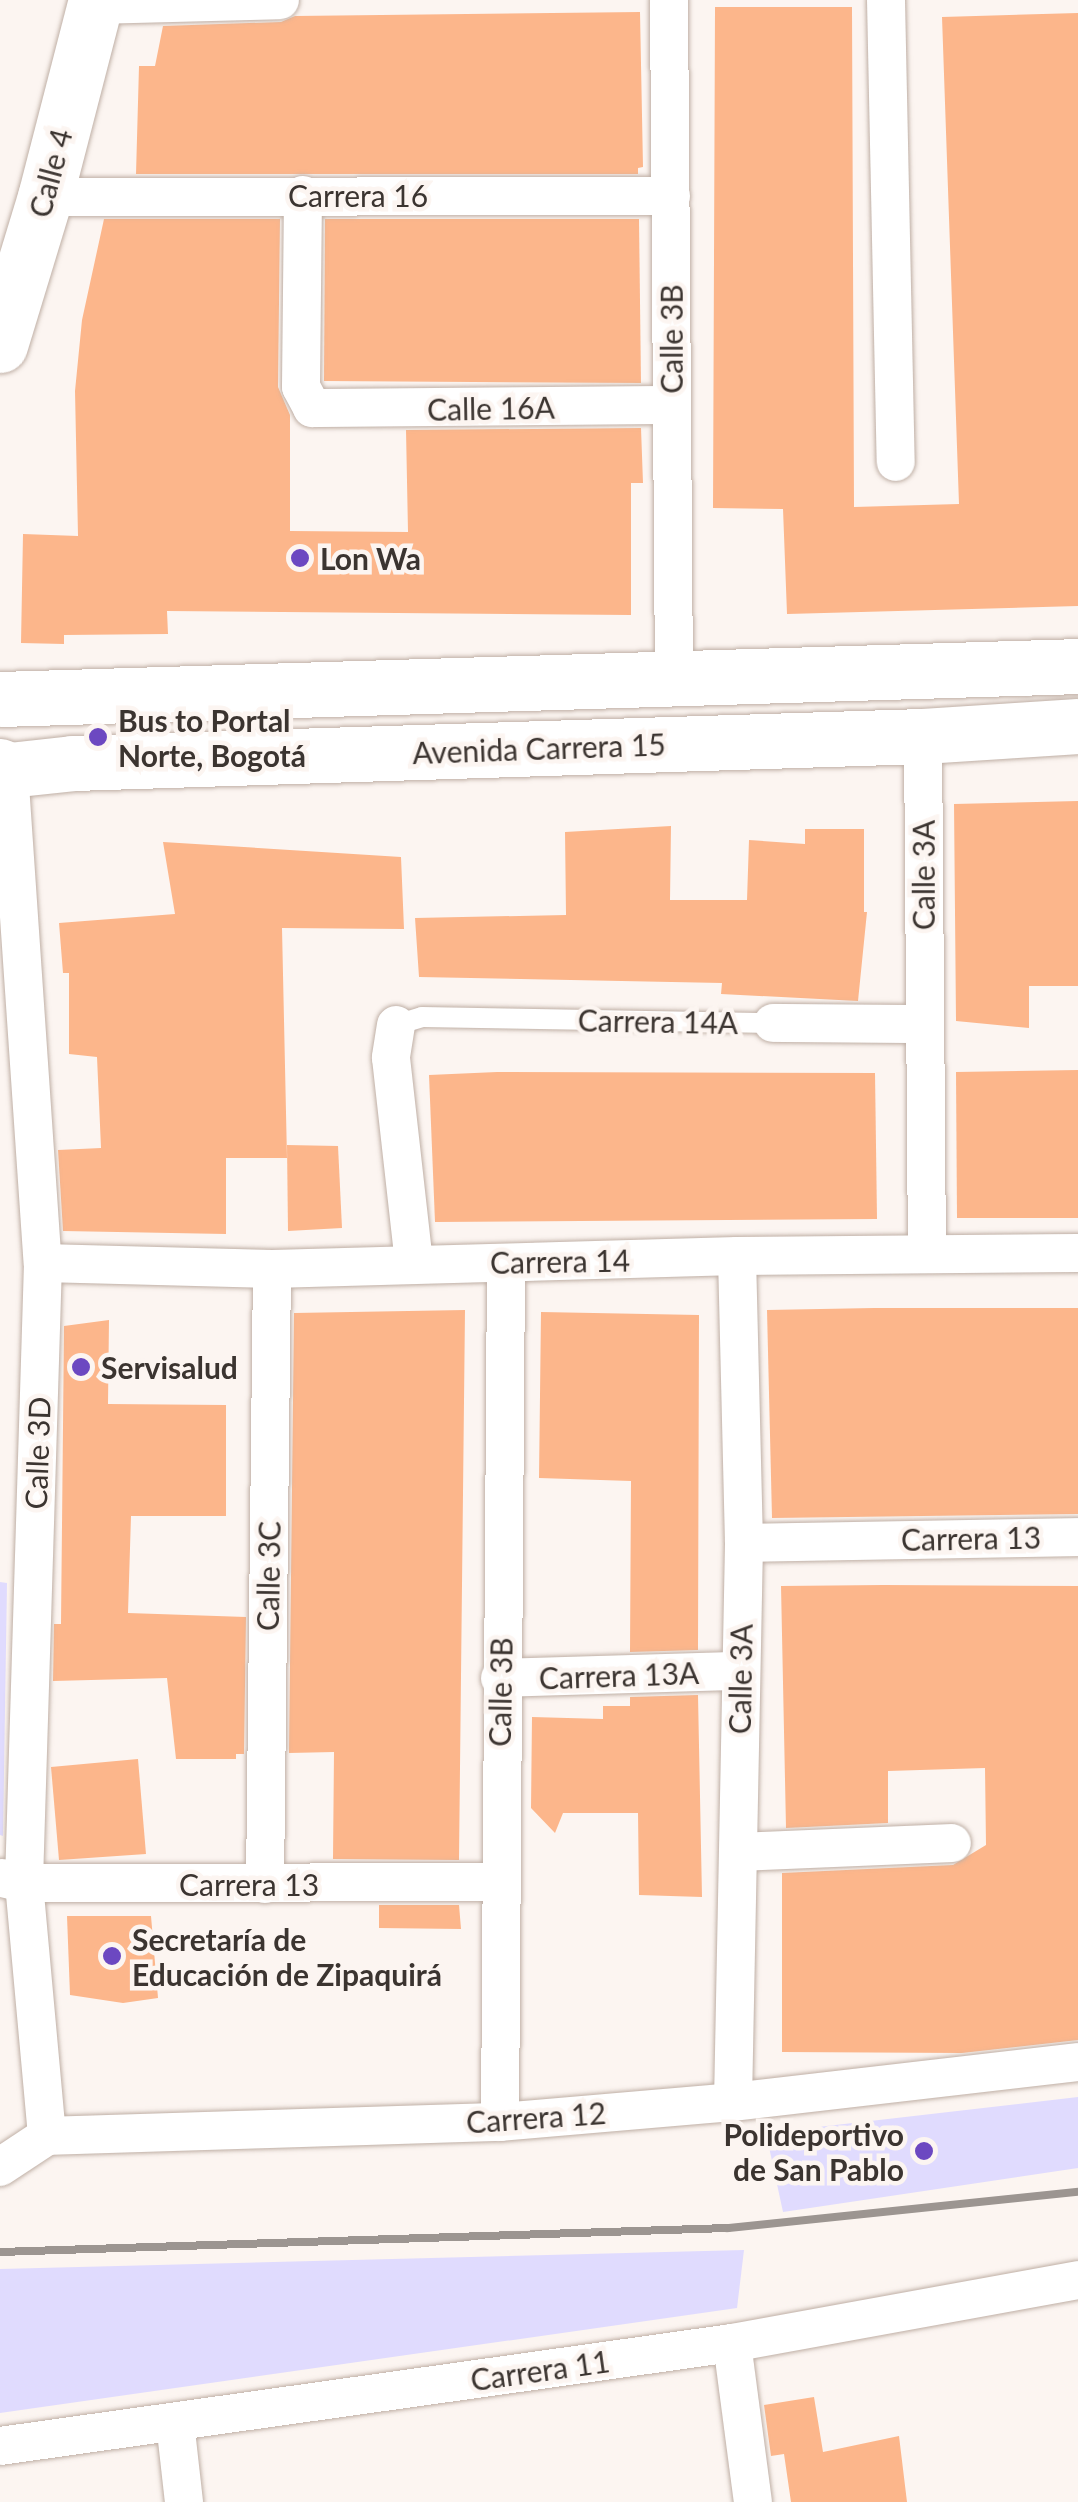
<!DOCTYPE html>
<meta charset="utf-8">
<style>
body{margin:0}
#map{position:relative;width:1078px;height:2502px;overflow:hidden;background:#fcf5f1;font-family:Lato,sans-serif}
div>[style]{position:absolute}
.green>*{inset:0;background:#e0dbfe}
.building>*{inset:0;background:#fcb68b}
.roads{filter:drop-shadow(0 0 2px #bfafa5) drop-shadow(0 0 2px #bfafa5)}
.service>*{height:20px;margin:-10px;padding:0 10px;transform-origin:10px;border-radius:10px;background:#fff}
.minor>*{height:38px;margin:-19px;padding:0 19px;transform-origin:19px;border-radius:19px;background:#fff}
.secondary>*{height:55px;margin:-27.5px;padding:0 27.5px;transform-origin:27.5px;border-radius:27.5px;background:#fff}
.rail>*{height:8px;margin:-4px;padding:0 4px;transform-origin:4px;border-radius:4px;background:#9c9591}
.dots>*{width:28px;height:28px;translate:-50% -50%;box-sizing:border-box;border:5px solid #fcf5f1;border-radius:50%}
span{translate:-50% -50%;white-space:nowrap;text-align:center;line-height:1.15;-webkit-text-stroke:9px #fcf5f1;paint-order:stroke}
.street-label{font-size:30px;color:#3b3430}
.poi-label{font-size:30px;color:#3b3430;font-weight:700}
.left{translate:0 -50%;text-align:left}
.right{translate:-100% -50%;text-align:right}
</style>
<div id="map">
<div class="green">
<div style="clip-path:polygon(0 1582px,7px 1583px,3px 1836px,0 1835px)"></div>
<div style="clip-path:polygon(1078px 2097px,1078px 2168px,783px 2212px,766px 2133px)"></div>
<div style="clip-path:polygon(744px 2250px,737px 2308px,0 2413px,0 2269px)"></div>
</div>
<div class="building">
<div style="clip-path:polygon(715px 7px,852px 7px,854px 507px,959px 504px,942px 17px,1078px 13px,1078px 606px,787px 614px,783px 509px,713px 508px)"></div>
<div style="clip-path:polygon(640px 12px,643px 167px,638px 168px,638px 174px,136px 174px,139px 66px,155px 66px,163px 26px,281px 22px,295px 16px)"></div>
<div style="clip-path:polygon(104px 219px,280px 219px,278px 387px,290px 415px,290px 531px,408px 532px,406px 430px,641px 428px,643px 483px,631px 483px,631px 615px,167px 611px,168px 634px,64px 635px,64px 644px,21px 643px,23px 534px,78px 536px,75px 391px,82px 320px)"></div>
<div style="clip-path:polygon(325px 219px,639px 219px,641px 383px,324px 381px)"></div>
<div style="clip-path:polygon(1078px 801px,1078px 986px,1029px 986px,1029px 1028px,956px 1021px,954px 804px)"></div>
<div style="clip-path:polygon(671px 826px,670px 900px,747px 900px,749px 840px,805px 844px,805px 829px,864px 829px,864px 912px,867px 912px,858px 1001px,721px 994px,722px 983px,419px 977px,415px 918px,566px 915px,565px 832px)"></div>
<div style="clip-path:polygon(163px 842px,401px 857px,404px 929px,282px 928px,287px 1158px,226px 1158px,226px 1234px,63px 1231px,58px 1150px,101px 1148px,97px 1057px,69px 1054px,69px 973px,63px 973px,59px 923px,175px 914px)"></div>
<div style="clip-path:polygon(1078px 1070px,1078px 1218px,957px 1218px,956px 1072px)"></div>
<div style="clip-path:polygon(497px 1072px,875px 1073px,877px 1219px,435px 1222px,429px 1075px)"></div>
<div style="clip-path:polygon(287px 1145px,338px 1146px,342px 1228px,288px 1231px)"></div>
<div style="clip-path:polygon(874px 1308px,1078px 1308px,1078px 1514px,772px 1518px,767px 1310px)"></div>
<div style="clip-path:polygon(465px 1310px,459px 1860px,333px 1859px,334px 1752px,289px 1753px,294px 1313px)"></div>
<div style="clip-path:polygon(541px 1312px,699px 1315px,698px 1650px,630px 1652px,631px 1481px,539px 1478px)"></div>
<div style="clip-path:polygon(109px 1320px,108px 1404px,226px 1405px,226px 1516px,131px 1516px,128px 1613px,246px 1617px,244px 1754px,236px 1754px,236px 1759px,176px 1759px,167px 1678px,53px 1681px,54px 1624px,61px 1624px,64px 1326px)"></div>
<div style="clip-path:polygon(884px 1585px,1078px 1586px,1078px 2040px,962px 2053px,782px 2052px,782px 1873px,953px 1865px,986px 1845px,985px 1768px,888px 1771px,888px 1823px,786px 1828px,781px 1586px)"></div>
<div style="clip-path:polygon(698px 1695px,702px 1897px,639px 1895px,638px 1813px,563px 1813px,555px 1833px,531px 1808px,532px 1717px,603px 1719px,603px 1706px,630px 1706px,630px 1697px)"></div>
<div style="clip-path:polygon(138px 1759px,146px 1854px,59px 1860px,51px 1767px)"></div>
<div style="clip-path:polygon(379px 1905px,459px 1905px,461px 1929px,379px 1928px)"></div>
<div style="clip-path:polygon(67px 1916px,151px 1916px,158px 1998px,123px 2003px,70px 1995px)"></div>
<div style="clip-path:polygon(814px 2397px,823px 2452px,899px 2436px,907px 2502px,791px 2502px,784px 2454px,771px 2456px,764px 2405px)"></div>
</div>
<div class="roads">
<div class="service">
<div style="left:396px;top:1025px;width:27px;rotate:-17deg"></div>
<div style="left:422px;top:1017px;width:351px;rotate:1deg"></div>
</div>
<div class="minor">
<div style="left:669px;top:0;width:678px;rotate:89.58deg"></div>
<div style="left:886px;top:0;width:462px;rotate:88.8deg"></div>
<div style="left:94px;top:5px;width:186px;rotate:-1.5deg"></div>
<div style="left:303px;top:195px;width:192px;rotate:90.6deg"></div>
<div style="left:301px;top:387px;width:24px;rotate:62deg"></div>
<div style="left:312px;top:408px;width:358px;rotate:-0.5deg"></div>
<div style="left:45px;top:197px;width:626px;rotate:-0.09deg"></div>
<div style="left:923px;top:736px;width:517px;rotate:89.56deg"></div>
<div style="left:9px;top:770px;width:494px;rotate:86.1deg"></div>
<div style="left:43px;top:1263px;width:620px;rotate:91.76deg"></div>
<div style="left:24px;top:1883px;width:254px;rotate:84.8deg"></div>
<div style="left:773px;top:1023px;width:149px;rotate:0.4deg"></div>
<div style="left:396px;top:1025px;width:33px;rotate:99deg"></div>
<div style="left:391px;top:1058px;width:206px;rotate:83.6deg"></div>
<div style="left:43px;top:1263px;width:229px;rotate:1.5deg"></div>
<div style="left:272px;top:1269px;width:465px;rotate:-1.6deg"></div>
<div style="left:737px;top:1256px;width:341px;rotate:-0.5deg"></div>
<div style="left:744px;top:1543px;width:334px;rotate:-1deg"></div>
<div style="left:500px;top:1678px;width:239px;rotate:-1.7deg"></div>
<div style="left:739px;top:1852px;width:213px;rotate:-2.4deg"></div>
<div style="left:2px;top:1878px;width:23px;rotate:13deg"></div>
<div style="left:24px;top:1883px;width:475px;rotate:-0.1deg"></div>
<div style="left:265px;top:1884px;width:615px;rotate:-89.35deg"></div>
<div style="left:733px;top:2102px;width:559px;rotate:-88.87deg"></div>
<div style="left:744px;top:1543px;width:287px;rotate:-91.4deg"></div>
<div style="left:500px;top:2122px;width:859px;rotate:-89.6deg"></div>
<div style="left:0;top:2167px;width:56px;rotate:-33.4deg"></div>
<div style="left:47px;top:2136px;width:453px;rotate:-1.8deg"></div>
<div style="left:500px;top:2122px;width:234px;rotate:-4.9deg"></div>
<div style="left:733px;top:2102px;width:347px;rotate:-6.6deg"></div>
<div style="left:732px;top:2343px;width:160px;rotate:82.5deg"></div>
<div style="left:175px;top:2422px;width:81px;rotate:83.6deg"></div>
<div style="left:0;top:2446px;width:739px;rotate:-8.01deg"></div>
<div style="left:732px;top:2343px;width:352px;rotate:-10.3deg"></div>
</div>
<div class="secondary">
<div style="left:0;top:345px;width:155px;rotate:-73.1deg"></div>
<div style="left:45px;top:197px;width:203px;rotate:-75.5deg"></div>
<div style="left:0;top:699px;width:1079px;rotate:-1.75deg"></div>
<div style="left:0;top:766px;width:10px;rotate:24deg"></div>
<div style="left:9px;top:770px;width:64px;rotate:-6.2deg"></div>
<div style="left:73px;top:763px;width:850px;rotate:-1.82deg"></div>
<div style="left:923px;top:736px;width:155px;rotate:-3.7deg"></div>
</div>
</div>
<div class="rail">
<div style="left:0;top:2252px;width:728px;rotate:-1.89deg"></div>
<div style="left:728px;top:2228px;width:352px;rotate:-5.9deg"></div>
</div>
<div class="dots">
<div style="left:300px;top:558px;background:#6c48c1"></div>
<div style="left:98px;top:737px;background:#6c48c1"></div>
<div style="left:81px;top:1367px;background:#6c48c1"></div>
<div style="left:112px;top:1956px;background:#6c48c1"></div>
<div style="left:924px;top:2151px;background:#6c48c1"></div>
</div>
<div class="street-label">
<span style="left:50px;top:173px;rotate:-75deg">Calle 4</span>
<span style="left:358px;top:195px">Carrera 16</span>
<span style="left:671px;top:339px;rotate:-90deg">Calle 3B</span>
<span style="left:491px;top:408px;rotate:-1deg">Calle 16A</span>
<span style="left:539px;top:748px;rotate:-2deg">Avenida Carrera 15</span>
<span style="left:923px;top:875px;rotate:-90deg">Calle 3A</span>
<span style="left:658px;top:1021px;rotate:1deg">Carrera 14A</span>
<span style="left:560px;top:1261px;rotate:-1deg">Carrera 14</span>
<span style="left:37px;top:1453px;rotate:-88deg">Calle 3D</span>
<span style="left:971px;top:1538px;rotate:-1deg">Carrera 13</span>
<span style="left:268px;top:1576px;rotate:-89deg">Calle 3C</span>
<span style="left:619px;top:1675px;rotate:-2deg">Carrera 13A</span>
<span style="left:740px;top:1679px;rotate:-89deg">Calle 3A</span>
<span style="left:500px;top:1692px;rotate:-89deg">Calle 3B</span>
<span style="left:249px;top:1884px">Carrera 13</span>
<span style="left:536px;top:2117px;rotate:-4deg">Carrera 12</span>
<span style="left:540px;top:2370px;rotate:-8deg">Carrera 11</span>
</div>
<div class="poi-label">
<span class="left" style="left:320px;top:558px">Lon Wa</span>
<span class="left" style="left:118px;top:737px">Bus to Portal<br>Norte, Bogotá</span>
<span class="left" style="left:101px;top:1367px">Servisalud</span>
<span class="left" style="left:132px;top:1956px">Secretaría de<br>Educación de Zipaquirá</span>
<span class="right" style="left:904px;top:2151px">Polideportivo<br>de San Pablo</span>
</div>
</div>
